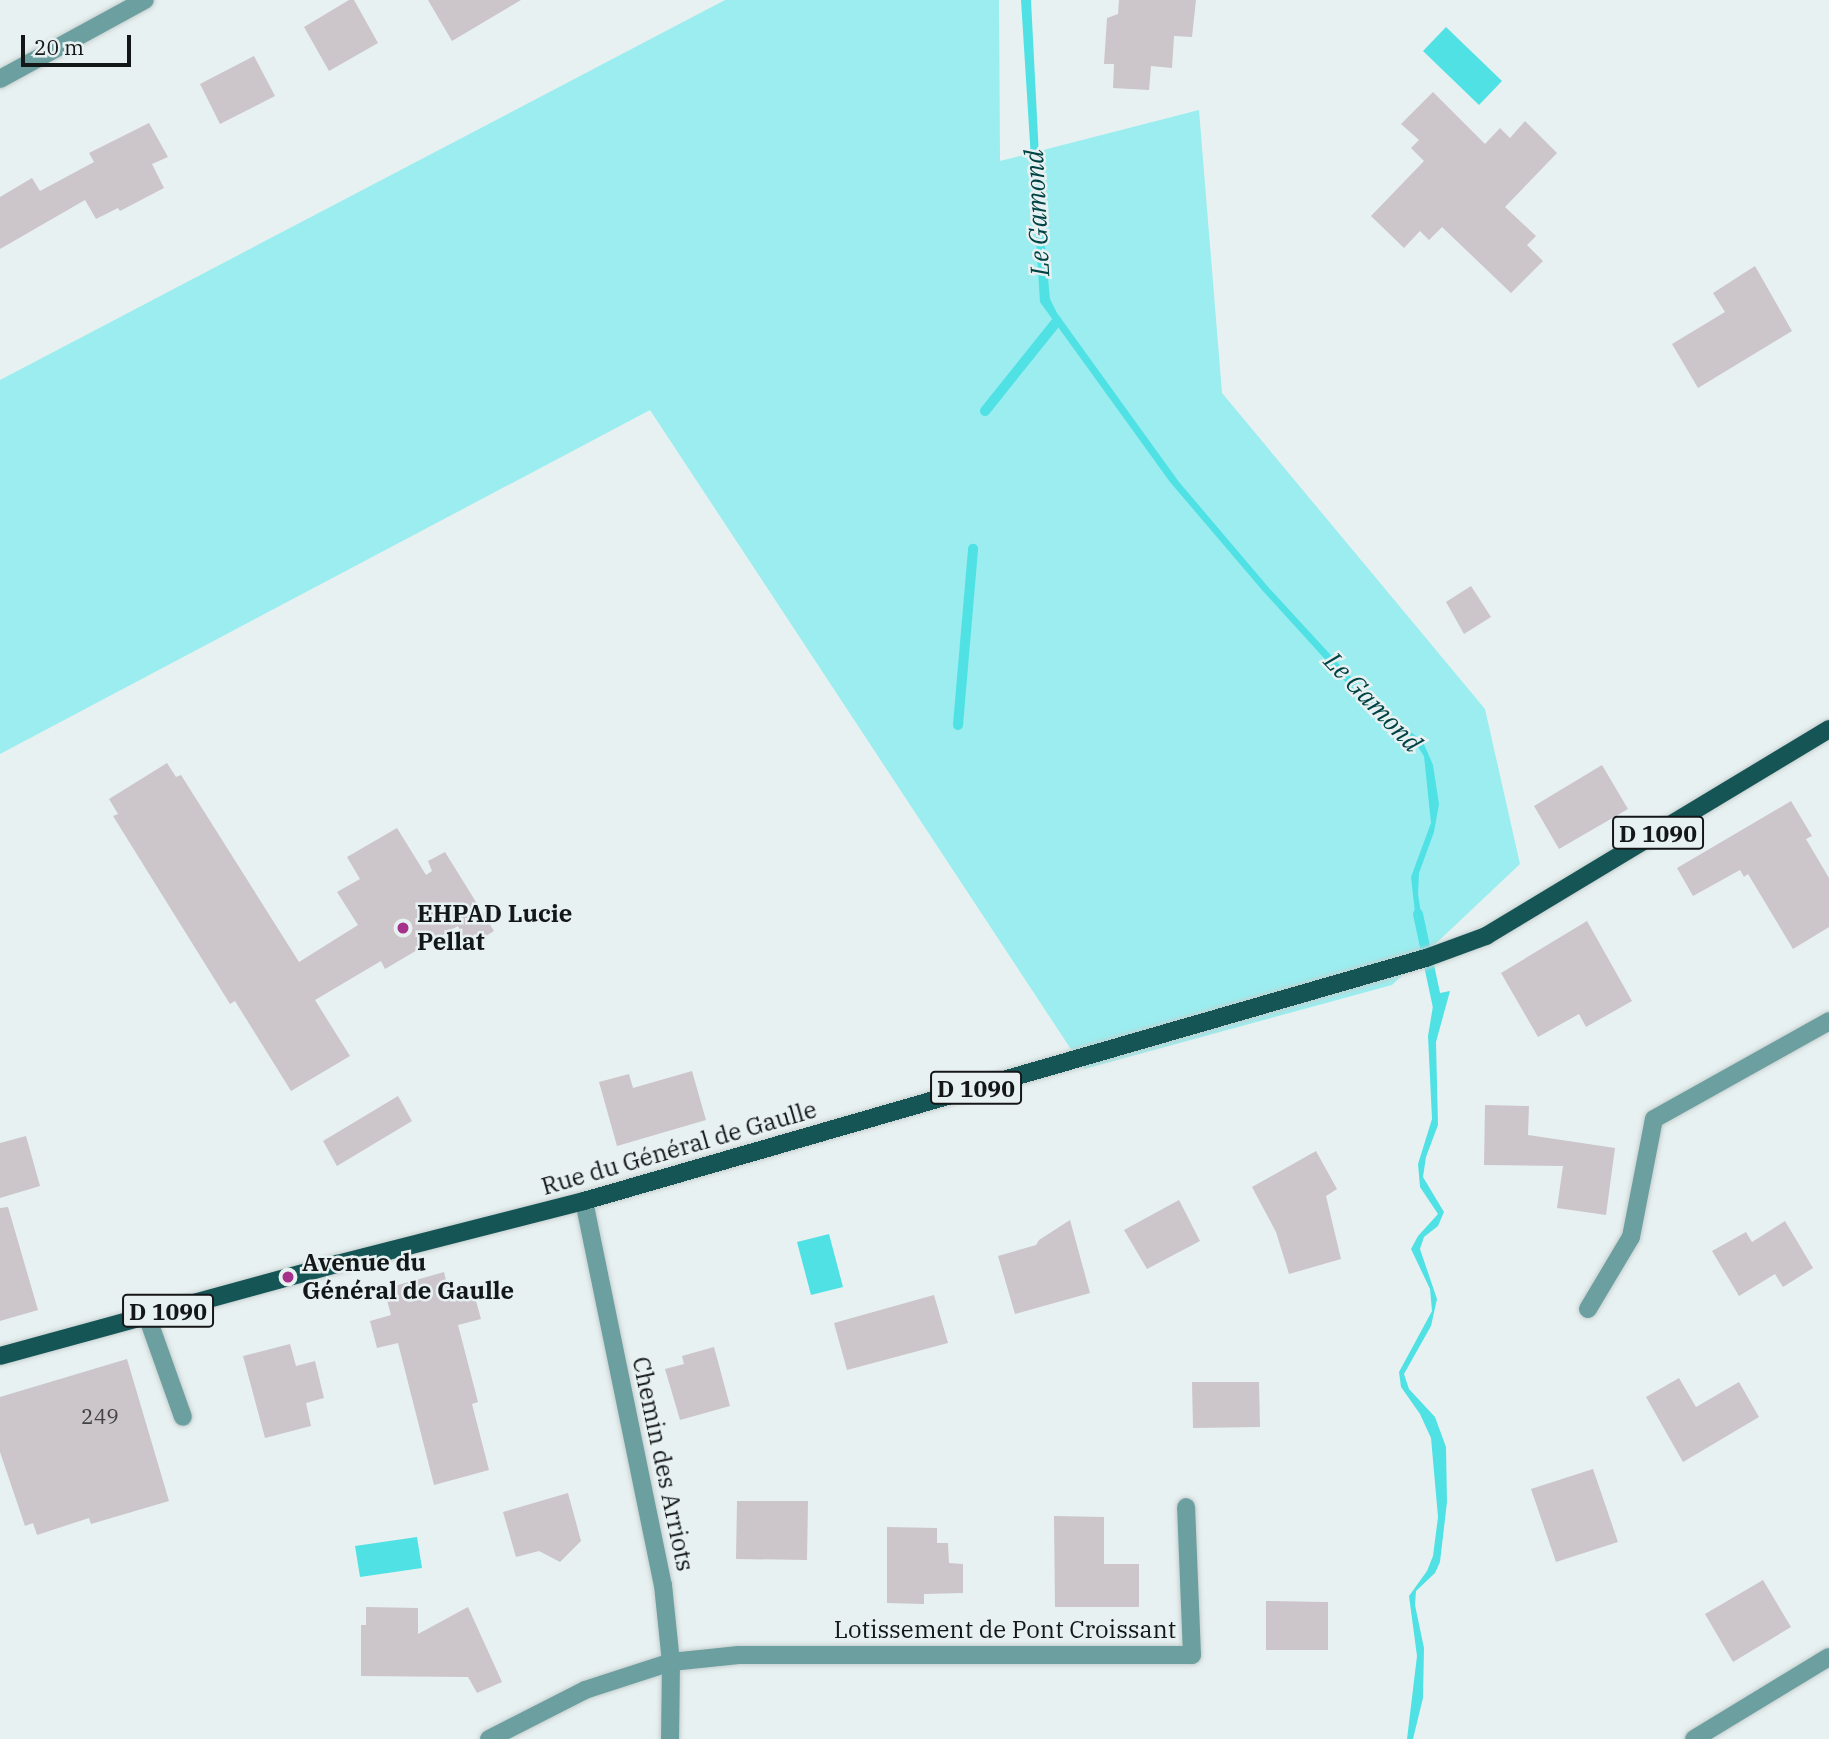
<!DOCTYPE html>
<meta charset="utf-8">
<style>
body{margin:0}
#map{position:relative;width:1829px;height:1739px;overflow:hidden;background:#e8f1f1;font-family:"IBM Plex Serif",serif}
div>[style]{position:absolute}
.green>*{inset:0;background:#9bedef}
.water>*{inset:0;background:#50e1e5}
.stream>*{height:10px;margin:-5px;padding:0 5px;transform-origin:5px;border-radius:5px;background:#50e1e5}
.building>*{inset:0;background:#ccc5c9}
.roads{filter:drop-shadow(0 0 2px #c6cece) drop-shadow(0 0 2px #c6cece)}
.minor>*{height:18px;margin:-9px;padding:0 9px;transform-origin:9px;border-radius:9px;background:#6b9fa0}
.primary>*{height:18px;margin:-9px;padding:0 9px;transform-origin:9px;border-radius:9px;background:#155556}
.dots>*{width:19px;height:19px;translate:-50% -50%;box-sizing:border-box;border:4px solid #e8f1f1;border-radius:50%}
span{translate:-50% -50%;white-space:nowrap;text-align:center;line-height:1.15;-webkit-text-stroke:5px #e8f1f1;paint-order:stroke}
.number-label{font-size:21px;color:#424244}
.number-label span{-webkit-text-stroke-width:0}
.shield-label span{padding:2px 5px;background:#e8f1f1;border:2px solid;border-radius:5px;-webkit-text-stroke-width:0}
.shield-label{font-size:23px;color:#141717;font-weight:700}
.poi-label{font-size:24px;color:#141717;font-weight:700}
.left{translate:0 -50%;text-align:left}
.street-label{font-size:24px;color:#141717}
.water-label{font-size:26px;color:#004345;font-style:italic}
.scale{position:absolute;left:21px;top:35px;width:110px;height:32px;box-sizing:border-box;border:4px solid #141717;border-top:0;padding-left:9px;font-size:21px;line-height:24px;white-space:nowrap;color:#141717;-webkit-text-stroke:5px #e8f1f1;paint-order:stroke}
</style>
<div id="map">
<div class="green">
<div style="clip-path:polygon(725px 0,999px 0,1000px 161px,1199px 110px,1222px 393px,1485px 709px,1520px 864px,1392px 985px,1084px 1069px,650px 410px,0 754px,0 380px)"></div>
</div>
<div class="water">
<div style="clip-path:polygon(1021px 0,1031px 0,1042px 215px,1050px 299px,1057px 313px,1179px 482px,1269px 588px,1373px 701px,1423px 742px,1433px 765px,1439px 804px,1434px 832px,1419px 873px,1418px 894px,1423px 926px,1417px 931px,1411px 877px,1431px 823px,1424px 756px,1416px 744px,1373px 712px,1262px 590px,1170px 482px,1040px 302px)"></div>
<div style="clip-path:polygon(1446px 27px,1502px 81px,1479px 105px,1423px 51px)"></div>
<div style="clip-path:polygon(1450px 991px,1436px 1042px,1438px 1125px,1426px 1157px,1423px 1177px,1444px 1212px,1438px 1226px,1424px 1237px,1420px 1249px,1437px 1299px,1431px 1326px,1404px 1374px,1409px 1389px,1435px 1417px,1446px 1447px,1447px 1502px,1440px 1562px,1435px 1573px,1416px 1591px,1415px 1605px,1424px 1648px,1423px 1698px,1413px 1739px,1407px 1739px,1417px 1656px,1409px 1596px,1427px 1571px,1433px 1556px,1438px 1517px,1431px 1438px,1420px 1414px,1401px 1387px,1399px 1372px,1432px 1311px,1430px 1289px,1411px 1249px,1418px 1236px,1438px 1214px,1420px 1187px,1418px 1164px,1432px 1119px,1428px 1036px,1435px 994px)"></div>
<div style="clip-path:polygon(829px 1234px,843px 1287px,811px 1295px,797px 1242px)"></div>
<div style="clip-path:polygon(417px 1537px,422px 1568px,360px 1577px,355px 1546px)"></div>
</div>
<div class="stream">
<div style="left:985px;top:411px;width:115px;rotate:-51.3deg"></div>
<div style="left:958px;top:725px;width:177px;rotate:-85.1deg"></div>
<div style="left:1418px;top:914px;width:95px;rotate:77.9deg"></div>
</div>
<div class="building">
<div style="clip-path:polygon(349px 0,354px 0,378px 43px,329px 71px,304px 27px)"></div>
<div style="clip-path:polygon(428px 0,521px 0,452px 41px)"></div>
<div style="clip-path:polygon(1119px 0,1196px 0,1192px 37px,1174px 36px,1172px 68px,1151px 66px,1149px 90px,1113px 88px,1114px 64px,1104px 64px,1107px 18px,1118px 14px)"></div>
<div style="clip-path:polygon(254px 56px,275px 96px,220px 124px,200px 84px)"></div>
<div style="clip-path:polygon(1433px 92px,1485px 144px,1500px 128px,1510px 138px,1525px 121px,1557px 153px,1505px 207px,1536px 236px,1527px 245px,1543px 261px,1511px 293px,1442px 227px,1429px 240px,1420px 231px,1404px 248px,1371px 216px,1424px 161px,1411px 148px,1419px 140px,1401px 124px)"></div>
<div style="clip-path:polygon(149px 123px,168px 157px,152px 164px,164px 188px,120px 211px,118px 208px,96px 219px,85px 200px,0 249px,0 197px,32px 178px,40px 191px,94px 162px,89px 153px)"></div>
<div style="clip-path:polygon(1755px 266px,1792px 331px,1698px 388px,1672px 344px,1725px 312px,1713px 293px)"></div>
<div style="clip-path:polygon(1471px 586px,1491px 617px,1464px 634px,1446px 602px)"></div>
<div style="clip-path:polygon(167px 763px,176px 777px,181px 775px,299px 962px,358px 925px,337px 892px,360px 879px,347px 857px,397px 828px,426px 875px,432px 871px,428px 861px,445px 852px,494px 931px,468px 947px,458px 926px,385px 969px,381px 961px,315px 1000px,350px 1056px,291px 1091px,235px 1001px,230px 1004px,113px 816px,118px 814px,109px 799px)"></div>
<div style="clip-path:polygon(1602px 765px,1628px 809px,1559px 849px,1534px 806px)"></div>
<div style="clip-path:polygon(1791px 801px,1812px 836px,1806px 839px,1829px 878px,1829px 927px,1793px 949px,1748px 874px,1744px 877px,1740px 870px,1693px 896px,1677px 868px)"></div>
<div style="clip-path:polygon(1587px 921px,1632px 1001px,1586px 1027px,1579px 1014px,1538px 1037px,1501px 973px)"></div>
<div style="clip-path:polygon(692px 1071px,706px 1120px,617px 1146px,599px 1082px,629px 1074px,633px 1088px)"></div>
<div style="clip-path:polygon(398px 1096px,412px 1121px,337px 1166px,323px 1141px)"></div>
<div style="clip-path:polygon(1485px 1105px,1529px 1106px,1528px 1135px,1615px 1148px,1606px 1215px,1557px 1208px,1563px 1166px,1484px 1165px)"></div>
<div style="clip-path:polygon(26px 1136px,40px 1186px,0 1198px,0 1143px)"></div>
<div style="clip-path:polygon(1316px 1151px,1337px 1189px,1326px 1196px,1341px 1259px,1289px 1274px,1276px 1232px,1252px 1187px)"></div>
<div style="clip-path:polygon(1179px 1200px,1200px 1241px,1147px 1269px,1124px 1230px)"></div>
<div style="clip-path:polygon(8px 1207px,38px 1310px,0 1321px,0 1208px)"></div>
<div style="clip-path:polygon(1070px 1220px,1090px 1293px,1015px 1314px,998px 1256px,1036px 1245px,1039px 1240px)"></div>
<div style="clip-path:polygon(1785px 1221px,1813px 1268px,1783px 1287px,1775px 1274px,1739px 1296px,1712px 1251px,1746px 1232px,1752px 1242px)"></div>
<div style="clip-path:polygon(444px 1272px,450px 1296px,473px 1290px,481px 1319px,458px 1325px,478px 1402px,472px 1404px,489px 1470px,434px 1485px,398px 1343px,377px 1348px,370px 1321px,391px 1315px,384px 1289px)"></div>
<div style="clip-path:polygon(934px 1295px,948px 1343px,847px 1370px,834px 1323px)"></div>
<div style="clip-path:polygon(290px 1344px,296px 1366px,315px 1361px,324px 1398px,306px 1403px,311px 1426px,265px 1438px,243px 1356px)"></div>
<div style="clip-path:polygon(714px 1347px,730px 1406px,680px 1420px,665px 1369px,684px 1364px,682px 1356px)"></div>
<div style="clip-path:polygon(127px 1359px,169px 1501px,91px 1524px,89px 1518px,37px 1535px,33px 1523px,25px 1526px,0 1452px,0 1397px)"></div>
<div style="clip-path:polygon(1679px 1378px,1696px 1407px,1739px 1382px,1759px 1417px,1683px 1462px,1646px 1397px)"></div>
<div style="clip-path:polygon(1192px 1382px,1259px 1382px,1260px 1427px,1193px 1428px)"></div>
<div style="clip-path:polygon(1593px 1469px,1618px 1542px,1556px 1562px,1531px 1489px)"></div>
<div style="clip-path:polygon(568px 1493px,581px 1541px,560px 1562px,539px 1551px,516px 1557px,503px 1512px)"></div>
<div style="clip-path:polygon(737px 1501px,808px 1501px,807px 1560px,736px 1559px)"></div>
<div style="clip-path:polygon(1054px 1516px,1104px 1517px,1104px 1564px,1139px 1564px,1139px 1607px,1055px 1607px)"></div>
<div style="clip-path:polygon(887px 1527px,937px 1528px,937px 1543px,948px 1543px,949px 1563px,963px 1564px,963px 1593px,924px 1594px,924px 1604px,887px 1603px)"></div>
<div style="clip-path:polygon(1763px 1580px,1791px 1627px,1733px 1662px,1705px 1614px)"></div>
<div style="clip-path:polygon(1266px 1601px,1328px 1602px,1328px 1650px,1266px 1650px)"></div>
<div style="clip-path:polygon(366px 1607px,418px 1608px,418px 1634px,468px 1607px,502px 1682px,477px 1693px,468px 1677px,361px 1676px,361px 1625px,366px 1625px)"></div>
</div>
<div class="roads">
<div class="minor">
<div style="left:0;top:79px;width:165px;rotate:-28.6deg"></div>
<div style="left:584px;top:1201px;width:392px;rotate:78.4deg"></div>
<div style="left:663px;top:1585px;width:77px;rotate:84.1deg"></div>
<div style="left:671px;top:1662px;width:77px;rotate:90.7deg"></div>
<div style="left:1588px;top:1309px;width:84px;rotate:-59.2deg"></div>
<div style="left:1631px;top:1237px;width:120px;rotate:-79deg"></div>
<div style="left:1654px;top:1119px;width:201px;rotate:-29.2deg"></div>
<div style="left:147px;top:1316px;width:107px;rotate:70.4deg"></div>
<div style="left:489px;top:1739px;width:108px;rotate:-27deg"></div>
<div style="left:585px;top:1690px;width:90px;rotate:-18deg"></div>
<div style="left:671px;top:1662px;width:68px;rotate:-5.9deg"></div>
<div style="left:739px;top:1655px;width:453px"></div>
<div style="left:1192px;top:1655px;width:148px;rotate:-92.3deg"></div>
<div style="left:1694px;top:1739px;width:158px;rotate:-31.3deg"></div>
</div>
<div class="primary">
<div style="left:0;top:1356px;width:349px;rotate:-15.3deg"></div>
<div style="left:337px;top:1264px;width:255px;rotate:-14.3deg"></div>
<div style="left:584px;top:1201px;width:876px;rotate:-16.1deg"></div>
<div style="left:1426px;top:958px;width:64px;rotate:-20.1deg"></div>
<div style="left:1486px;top:936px;width:401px;rotate:-31.1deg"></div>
</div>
</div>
<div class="dots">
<div style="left:403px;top:928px;background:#a6318a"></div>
<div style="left:288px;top:1277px;background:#a6318a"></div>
</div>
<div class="number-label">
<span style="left:100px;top:1416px">249</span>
</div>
<div class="shield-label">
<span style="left:1658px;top:833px">D 1090</span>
<span style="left:976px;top:1088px">D 1090</span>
<span style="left:168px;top:1311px">D 1090</span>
</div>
<div class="poi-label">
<span class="left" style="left:417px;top:928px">EHPAD Lucie<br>Pellat</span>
<span class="left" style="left:302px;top:1277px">Avenue du<br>Général de Gaulle</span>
</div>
<div class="street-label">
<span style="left:679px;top:1148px;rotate:-16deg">Rue du Général de Gaulle</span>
<span style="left:663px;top:1464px;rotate:78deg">Chemin des Arriots</span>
<span style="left:1005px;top:1630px">Lotissement de Pont Croissant</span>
</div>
<div class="water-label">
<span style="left:1037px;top:213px;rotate:-93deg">Le Gamond</span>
<span style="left:1373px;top:702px;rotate:46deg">Le Gamond</span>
</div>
<div class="scale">20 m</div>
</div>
